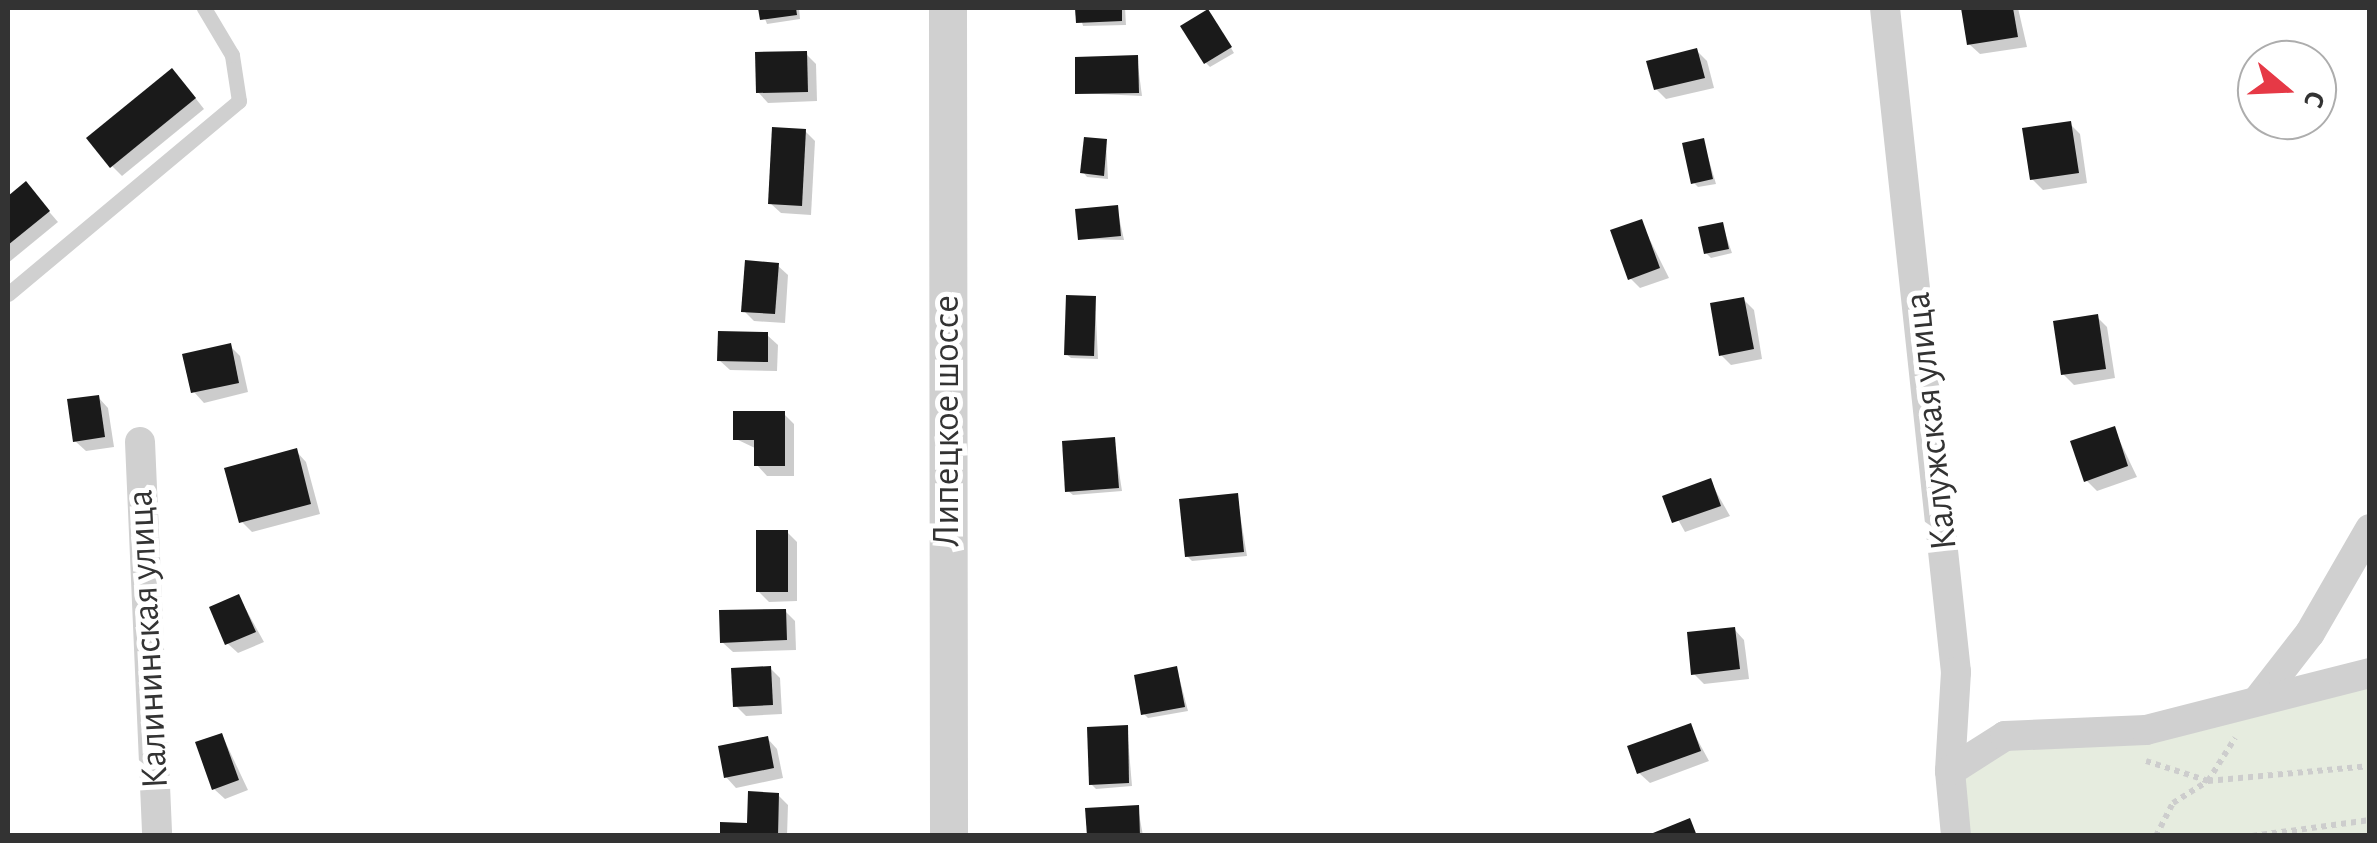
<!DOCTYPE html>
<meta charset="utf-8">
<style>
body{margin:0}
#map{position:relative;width:2377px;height:843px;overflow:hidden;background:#fff;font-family:"Alegreya Sans",sans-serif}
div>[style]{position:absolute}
.green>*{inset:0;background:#e6ecdf}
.shadow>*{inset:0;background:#0003}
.building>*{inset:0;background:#1a1a1a}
.path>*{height:6px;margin-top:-3px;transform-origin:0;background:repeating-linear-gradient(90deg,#cdcdcd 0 5px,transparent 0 10px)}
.service>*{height:15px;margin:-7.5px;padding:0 7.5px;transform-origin:7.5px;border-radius:7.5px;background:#d0d0d0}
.minor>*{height:30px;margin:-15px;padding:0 15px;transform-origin:15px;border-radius:15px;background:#d0d0d0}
.tertiary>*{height:38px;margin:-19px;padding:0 19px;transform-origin:19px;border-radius:19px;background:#d0d0d0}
span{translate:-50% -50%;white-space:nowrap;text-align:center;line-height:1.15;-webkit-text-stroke:10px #fff;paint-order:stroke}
.street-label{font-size:38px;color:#333}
.frame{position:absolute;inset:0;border:10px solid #333;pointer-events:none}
.north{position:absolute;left:2237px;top:40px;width:100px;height:100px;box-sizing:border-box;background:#fff;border:2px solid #adadad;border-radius:50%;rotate:109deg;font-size:28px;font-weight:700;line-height:40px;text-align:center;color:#333}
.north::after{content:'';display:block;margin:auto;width:35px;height:45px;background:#e63946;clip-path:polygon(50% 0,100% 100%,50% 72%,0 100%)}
</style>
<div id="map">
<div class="green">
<div style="clip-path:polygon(2369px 673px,2369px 835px,1956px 835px,1950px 771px,2005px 736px,2146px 730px)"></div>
</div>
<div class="shadow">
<div style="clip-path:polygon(761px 8px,799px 8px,800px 19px,767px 24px)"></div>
<div style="clip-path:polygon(1078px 8px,1125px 8px,1126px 25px,1083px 26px)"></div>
<div style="clip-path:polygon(1964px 8px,2018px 8px,2027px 47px,1980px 54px,1969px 44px)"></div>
<div style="clip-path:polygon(1212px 16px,1234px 53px,1210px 67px,1206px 63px)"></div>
<div style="clip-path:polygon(1697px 51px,1707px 61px,1714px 88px,1666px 99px,1656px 89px)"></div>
<div style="clip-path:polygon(806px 54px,816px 64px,817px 101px,768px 103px,758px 92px)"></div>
<div style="clip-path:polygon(1137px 58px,1142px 96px,1078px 93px)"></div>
<div style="clip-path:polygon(182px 81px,204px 109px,122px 176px,112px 166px)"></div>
<div style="clip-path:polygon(2070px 124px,2080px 134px,2087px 183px,2043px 190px,2032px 179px)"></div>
<div style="clip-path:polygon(805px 131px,815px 141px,811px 215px,781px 213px,770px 203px)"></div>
<div style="clip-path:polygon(1703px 140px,1716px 184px,1698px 187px,1694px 183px)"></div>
<div style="clip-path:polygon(1106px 141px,1108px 179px,1087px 177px,1083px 172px)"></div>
<div style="clip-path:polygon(26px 185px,58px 222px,8px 263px,8px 200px)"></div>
<div style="clip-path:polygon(1117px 208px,1124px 240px,1081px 239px)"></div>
<div style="clip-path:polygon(1641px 222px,1669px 278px,1640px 288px,1630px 278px)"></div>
<div style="clip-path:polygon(1722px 224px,1732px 253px,1711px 258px,1706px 253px)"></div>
<div style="clip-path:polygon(777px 265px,788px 275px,785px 323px,754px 321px,744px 311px)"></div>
<div style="clip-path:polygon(1095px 298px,1098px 359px,1071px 358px,1066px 354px)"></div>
<div style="clip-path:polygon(1744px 300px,1754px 310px,1762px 359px,1731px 365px,1721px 355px)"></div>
<div style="clip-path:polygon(2097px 317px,2107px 327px,2115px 378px,2074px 385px,2063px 374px)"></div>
<div style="clip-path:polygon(767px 335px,778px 345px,777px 371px,730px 370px,719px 360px)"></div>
<div style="clip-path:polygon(230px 346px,240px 356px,248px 392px,204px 403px,194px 392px)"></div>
<div style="clip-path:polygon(98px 397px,108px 408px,114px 447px,86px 451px,75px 441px)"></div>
<div style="clip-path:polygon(784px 414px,794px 424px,794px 476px,767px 476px,757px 465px,757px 449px,736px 439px)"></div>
<div style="clip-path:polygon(2114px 429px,2137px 477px,2097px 491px,2086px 480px)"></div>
<div style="clip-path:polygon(1114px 439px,1122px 491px,1073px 495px,1068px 491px)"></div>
<div style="clip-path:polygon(296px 451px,306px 462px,320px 514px,252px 532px,242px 522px)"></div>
<div style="clip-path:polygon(1710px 481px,1730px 516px,1685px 532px,1666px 498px)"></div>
<div style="clip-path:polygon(1237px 496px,1247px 556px,1192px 561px,1187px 556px)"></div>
<div style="clip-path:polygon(787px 532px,797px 542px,797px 601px,769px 602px,758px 591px)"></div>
<div style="clip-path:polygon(239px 597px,264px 642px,238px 653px,227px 643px)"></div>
<div style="clip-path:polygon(785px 611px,795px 621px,796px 650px,733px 652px,722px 642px)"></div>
<div style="clip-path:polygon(1734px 629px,1744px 640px,1749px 679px,1704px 684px,1694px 674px)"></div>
<div style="clip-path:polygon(770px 668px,780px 678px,782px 714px,746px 716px,736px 706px)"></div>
<div style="clip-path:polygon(1177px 669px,1188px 711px,1148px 718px,1144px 714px)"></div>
<div style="clip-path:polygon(1690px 726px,1709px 761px,1650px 783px,1639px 773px)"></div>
<div style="clip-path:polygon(1127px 727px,1132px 786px,1096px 789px,1091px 784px)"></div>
<div style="clip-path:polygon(222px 735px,248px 790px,225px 799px,214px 789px)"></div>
<div style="clip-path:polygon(767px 738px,777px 749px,783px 778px,736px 788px,726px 777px)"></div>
<div style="clip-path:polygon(778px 795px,788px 805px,787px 836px,722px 836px,749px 825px)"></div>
<div style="clip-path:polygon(1138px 808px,1143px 836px,1089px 836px)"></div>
</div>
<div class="building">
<div style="clip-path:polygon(758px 8px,796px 8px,797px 15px,760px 20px)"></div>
<div style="clip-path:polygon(1075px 8px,1122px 8px,1122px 21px,1076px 23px)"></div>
<div style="clip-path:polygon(1961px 8px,2013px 8px,2018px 37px,1967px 45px)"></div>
<div style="clip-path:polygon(1208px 9px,1232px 47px,1204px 64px,1180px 26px)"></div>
<div style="clip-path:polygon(1697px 48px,1705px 78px,1654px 90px,1646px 61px)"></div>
<div style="clip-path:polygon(807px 51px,808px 92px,756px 93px,755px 52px)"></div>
<div style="clip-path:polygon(1138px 55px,1139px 93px,1075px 94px,1075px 57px)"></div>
<div style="clip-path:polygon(172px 68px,196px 98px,110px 168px,86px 138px)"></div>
<div style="clip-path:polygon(2071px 121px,2079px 173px,2030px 180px,2022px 128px)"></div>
<div style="clip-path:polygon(772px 127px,806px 129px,802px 206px,768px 204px)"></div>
<div style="clip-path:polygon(1084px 137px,1107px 139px,1104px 176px,1080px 173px)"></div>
<div style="clip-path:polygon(1704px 138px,1713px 179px,1691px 184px,1682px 143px)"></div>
<div style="clip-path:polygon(26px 181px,50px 211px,8px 245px,8px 196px)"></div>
<div style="clip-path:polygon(1118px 205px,1121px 236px,1078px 240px,1075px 209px)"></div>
<div style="clip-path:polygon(1642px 219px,1660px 268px,1628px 280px,1610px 230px)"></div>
<div style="clip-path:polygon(1723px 222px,1729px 249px,1704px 254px,1698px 227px)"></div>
<div style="clip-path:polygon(745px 260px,779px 263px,775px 314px,741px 312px)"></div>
<div style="clip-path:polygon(1066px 295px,1096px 296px,1094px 356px,1064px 355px)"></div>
<div style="clip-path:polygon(1744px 297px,1754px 349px,1719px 356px,1710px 303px)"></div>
<div style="clip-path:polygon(2098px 314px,2106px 369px,2061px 375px,2053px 321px)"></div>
<div style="clip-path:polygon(718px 331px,768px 332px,768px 362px,717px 361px)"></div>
<div style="clip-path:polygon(231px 343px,239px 383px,191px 393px,182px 354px)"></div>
<div style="clip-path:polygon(99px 395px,105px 437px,73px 442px,67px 399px)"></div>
<div style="clip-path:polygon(733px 411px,785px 411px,785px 466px,754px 466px,754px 440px,733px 440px)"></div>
<div style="clip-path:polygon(2115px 426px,2128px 466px,2084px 482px,2070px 441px)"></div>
<div style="clip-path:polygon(1115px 437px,1119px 488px,1065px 492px,1062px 441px)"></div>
<div style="clip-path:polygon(297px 448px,311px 504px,239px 523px,224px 468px)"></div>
<div style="clip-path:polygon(1711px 478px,1721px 506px,1672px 523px,1662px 496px)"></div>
<div style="clip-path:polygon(1238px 493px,1244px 552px,1185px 557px,1179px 499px)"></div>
<div style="clip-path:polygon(756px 530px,788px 530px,788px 592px,756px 592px)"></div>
<div style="clip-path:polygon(239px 594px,256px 632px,225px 645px,209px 607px)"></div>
<div style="clip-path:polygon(786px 609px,787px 640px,720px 643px,719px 610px)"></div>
<div style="clip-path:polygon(1735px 627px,1740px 669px,1691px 675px,1687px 632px)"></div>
<div style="clip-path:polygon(771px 666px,773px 705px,733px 707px,731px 668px)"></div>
<div style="clip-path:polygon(1177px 666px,1185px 707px,1141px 715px,1134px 675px)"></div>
<div style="clip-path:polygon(1691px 723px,1701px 751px,1637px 774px,1627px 746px)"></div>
<div style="clip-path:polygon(1128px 725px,1129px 783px,1089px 785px,1087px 727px)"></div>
<div style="clip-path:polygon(222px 733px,239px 780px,212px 790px,195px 742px)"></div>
<div style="clip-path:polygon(768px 736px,774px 768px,724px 778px,718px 746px)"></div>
<div style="clip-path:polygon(748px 791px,779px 793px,778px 836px,720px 836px,720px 822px,747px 823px)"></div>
<div style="clip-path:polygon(1139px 805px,1140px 836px,1087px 836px,1085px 808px)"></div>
<div style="clip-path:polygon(1690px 818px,1697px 836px,1648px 836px,1648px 835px)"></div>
</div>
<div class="path">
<div style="left:2146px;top:761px;width:65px;rotate:17.9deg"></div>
<div style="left:2208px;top:781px;width:163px;rotate:-5.3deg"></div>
<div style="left:2156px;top:836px;width:37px;rotate:-63deg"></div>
<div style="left:2173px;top:803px;width:41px;rotate:-32.2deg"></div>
<div style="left:2208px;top:781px;width:51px;rotate:-57.9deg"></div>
<div style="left:2252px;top:836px;width:119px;rotate:-7.7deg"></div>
</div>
<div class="service">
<div style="left:8px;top:294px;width:301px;rotate:-39.9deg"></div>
<div style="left:239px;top:101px;width:47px;rotate:-98.7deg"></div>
<div style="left:232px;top:55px;width:55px;rotate:-120.8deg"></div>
</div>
<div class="minor">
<div style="left:1885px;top:8px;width:668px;rotate:83.9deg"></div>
<div style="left:1956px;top:672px;width:99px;rotate:93.5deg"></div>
<div style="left:1950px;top:771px;width:65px;rotate:84.7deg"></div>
<div style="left:140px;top:442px;width:394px;rotate:87.5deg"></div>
<div style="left:2257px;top:701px;width:86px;rotate:-52.1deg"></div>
<div style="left:2310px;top:633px;width:120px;rotate:-60deg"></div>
<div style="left:1950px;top:771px;width:65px;rotate:-32.5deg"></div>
<div style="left:2005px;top:736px;width:141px;rotate:-2.4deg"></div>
<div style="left:2146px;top:730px;width:231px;rotate:-14.3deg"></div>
</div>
<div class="tertiary">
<div style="left:948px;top:8px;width:828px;rotate:89.93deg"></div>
</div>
<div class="street-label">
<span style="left:948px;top:421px;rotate:-90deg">Липецкое шоссе</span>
<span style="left:1932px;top:421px;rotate:-96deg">Калужская улица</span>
<span style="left:149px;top:639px;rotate:-93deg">Калининская улица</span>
</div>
<div class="frame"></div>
<div class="north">С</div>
</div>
